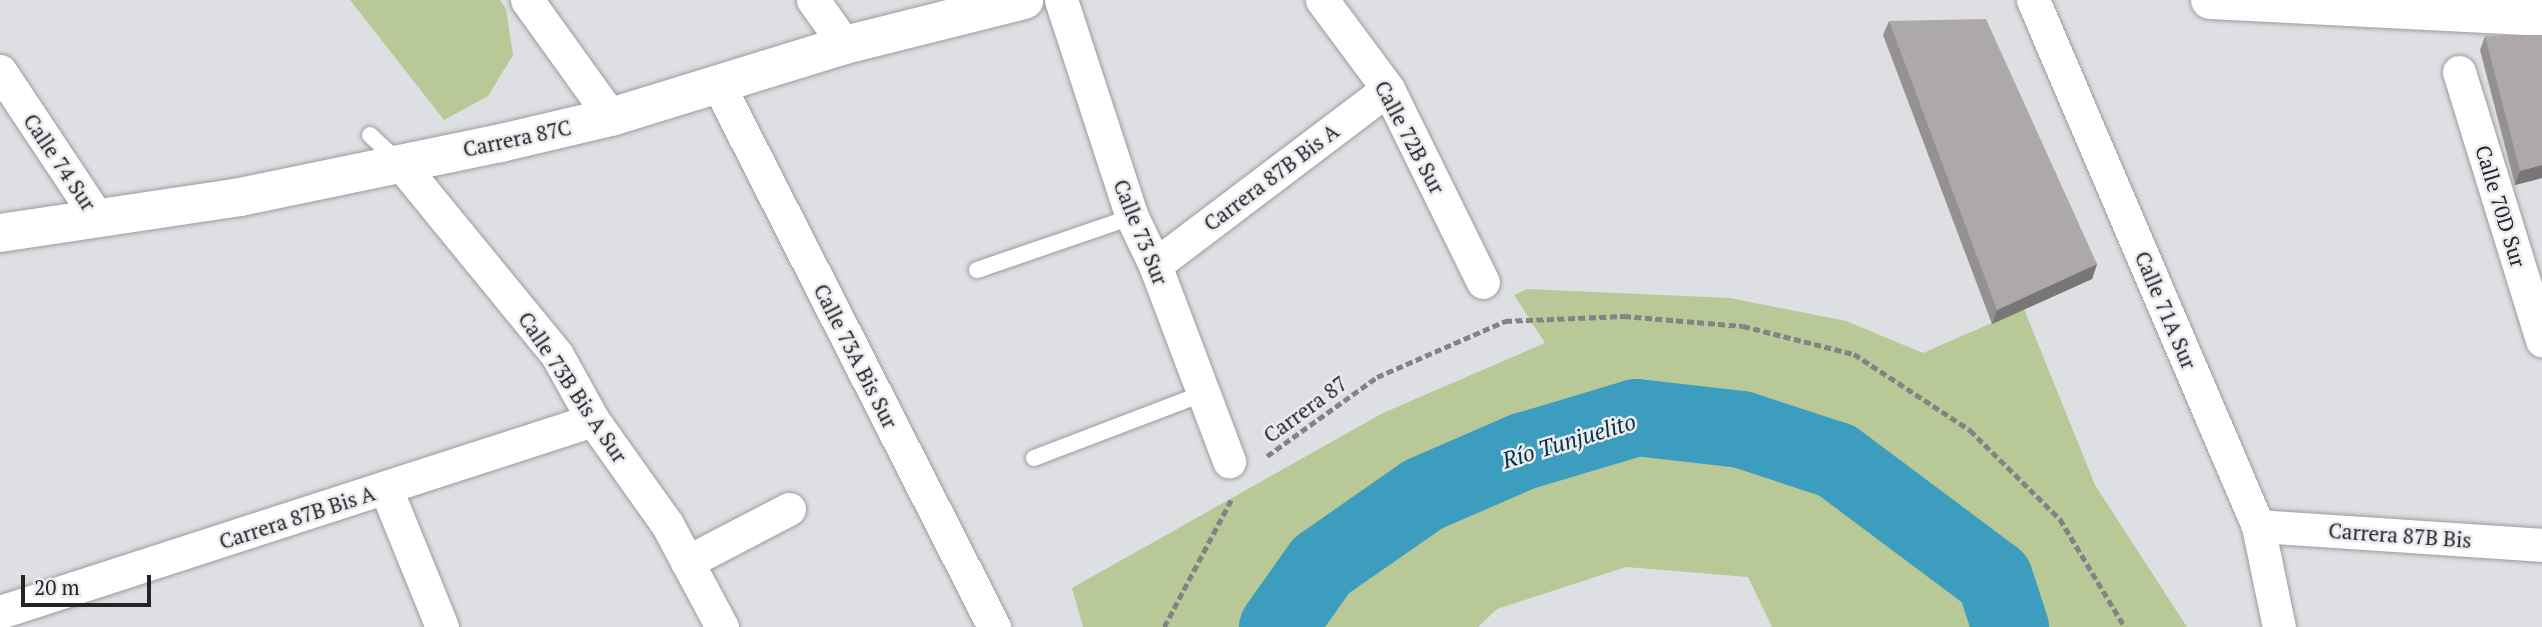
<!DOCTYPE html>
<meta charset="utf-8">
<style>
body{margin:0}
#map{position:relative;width:2542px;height:627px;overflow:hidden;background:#dedfe3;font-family:"PT Serif",serif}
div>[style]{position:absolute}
.green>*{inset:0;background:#b8c897}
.river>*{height:77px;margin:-38.5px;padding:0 38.5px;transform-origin:38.5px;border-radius:38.5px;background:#3d9dbe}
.path>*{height:4.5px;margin-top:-2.25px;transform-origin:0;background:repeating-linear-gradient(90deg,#828385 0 7px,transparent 0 10.5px)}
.roads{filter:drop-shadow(0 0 2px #9b9c9f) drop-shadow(0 0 2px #9b9c9f)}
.lane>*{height:16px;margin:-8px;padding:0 8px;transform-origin:8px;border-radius:8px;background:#fff}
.street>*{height:33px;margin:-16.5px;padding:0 16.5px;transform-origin:16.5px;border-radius:16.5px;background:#fff}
.secondary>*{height:38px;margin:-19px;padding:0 19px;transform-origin:19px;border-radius:19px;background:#fff}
.wall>*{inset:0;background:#959190}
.shaded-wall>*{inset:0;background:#797676}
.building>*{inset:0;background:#ada9a8}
span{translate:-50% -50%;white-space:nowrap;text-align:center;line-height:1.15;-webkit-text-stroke:5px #ebecf0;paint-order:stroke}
.street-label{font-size:21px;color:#232425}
.water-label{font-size:23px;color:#053240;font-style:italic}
.scale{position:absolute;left:21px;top:575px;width:130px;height:32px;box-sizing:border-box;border:4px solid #232425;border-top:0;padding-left:9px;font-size:21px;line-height:24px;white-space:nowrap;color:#232425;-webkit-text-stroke:5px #ebecf0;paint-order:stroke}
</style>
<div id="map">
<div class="green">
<div style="clip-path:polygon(350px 0,500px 0,506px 9px,513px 55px,488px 96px,444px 120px)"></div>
<div style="clip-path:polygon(1527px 289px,1730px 298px,1846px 321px,1923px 353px,2024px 309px,2095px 485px,2187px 627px,1772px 627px,1748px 577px,1626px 567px,1497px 609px,1478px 627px,1083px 627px,1072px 588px,1383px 413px,1545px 343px,1514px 295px)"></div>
</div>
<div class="river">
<div style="left:1277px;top:627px;width:76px;rotate:-54.6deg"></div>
<div style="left:1321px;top:565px;width:124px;rotate:-34.8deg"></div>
<div style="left:1423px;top:494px;width:108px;rotate:-23.5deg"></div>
<div style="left:1522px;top:451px;width:119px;rotate:-16.6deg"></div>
<div style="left:1636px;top:417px;width:106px;rotate:6.5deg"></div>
<div style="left:1741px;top:429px;width:100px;rotate:18.1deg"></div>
<div style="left:1836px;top:460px;width:197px;rotate:36.8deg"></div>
<div style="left:1994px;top:578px;width:52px;rotate:71.9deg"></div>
</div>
<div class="path">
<div style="left:1267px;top:456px;width:135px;rotate:-35.7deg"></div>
<div style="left:1377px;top:377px;width:140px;rotate:-23.6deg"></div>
<div style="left:1505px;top:321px;width:119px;rotate:-2.4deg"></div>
<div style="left:1624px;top:316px;width:119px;rotate:4.8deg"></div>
<div style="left:1743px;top:326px;width:114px;rotate:14.2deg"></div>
<div style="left:1854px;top:354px;width:139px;rotate:33.2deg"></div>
<div style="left:1970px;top:430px;width:127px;rotate:44.7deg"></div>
<div style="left:2060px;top:519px;width:126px;rotate:59deg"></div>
<div style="left:1164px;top:627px;width:146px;rotate:-62.2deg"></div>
</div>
<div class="roads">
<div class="lane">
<div style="left:370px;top:135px;width:40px;rotate:43deg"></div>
<div style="left:977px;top:270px;width:164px;rotate:-18.9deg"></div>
<div style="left:1034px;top:458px;width:180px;rotate:-20.9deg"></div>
</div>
<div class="street">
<div style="left:527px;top:0;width:144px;rotate:54.3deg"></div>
<div style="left:813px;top:0;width:55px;rotate:54.6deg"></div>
<div style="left:1061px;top:0;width:228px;rotate:71.9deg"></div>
<div style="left:1132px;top:217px;width:53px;rotate:64.4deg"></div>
<div style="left:1155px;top:265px;width:210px;rotate:69.3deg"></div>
<div style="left:1322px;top:0;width:111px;rotate:53.4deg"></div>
<div style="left:1388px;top:89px;width:215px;rotate:63.8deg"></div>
<div style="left:2033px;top:0;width:572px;rotate:66.84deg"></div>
<div style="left:2258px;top:526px;width:103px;rotate:78.3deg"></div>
<div style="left:0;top:71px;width:175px;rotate:56.4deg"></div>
<div style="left:2459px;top:72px;width:281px;rotate:72.8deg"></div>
<div style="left:719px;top:86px;width:607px;rotate:63.05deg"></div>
<div style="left:400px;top:163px;width:248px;rotate:50.7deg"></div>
<div style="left:557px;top:355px;width:74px;rotate:61deg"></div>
<div style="left:593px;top:420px;width:128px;rotate:54.6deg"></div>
<div style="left:667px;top:524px;width:117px;rotate:61.9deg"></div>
<div style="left:1155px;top:265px;width:292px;rotate:-37.1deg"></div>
<div style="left:386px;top:489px;width:149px;rotate:67.9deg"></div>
<div style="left:2258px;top:526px;width:285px;rotate:3.8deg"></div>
<div style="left:687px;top:562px;width:115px;rotate:-27.5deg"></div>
<div style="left:0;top:612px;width:623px;rotate:-17.94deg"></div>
</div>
<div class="secondary">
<div style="left:2210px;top:0;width:332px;rotate:2.9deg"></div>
<div style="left:0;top:233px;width:243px;rotate:-8.5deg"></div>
<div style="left:240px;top:197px;width:267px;rotate:-11.7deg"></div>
<div style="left:501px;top:143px;width:113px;rotate:-13.3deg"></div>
<div style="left:611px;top:117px;width:245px;rotate:-17.1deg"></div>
<div style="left:845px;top:45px;width:185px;rotate:-14.1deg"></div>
</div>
</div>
<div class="wall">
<div style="clip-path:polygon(1889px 21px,2097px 264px,2092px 279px,1992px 324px,1883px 35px)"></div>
<div style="clip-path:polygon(2542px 35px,2542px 178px,2515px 185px,2480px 50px,2485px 36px)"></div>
</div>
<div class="shaded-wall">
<div style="clip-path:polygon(2542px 165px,2542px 178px,2515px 185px,2520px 171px)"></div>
<div style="clip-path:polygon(2097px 264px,2092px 279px,1992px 324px,1997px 310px)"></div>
</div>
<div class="building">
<div style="clip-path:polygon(1986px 19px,2097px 264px,1997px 310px,1889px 21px)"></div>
<div style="clip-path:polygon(2542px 35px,2542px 165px,2520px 171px,2485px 36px)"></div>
</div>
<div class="street-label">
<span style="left:1410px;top:137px;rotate:62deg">Calle 72B Sur</span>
<span style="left:517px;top:138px;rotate:-12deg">Carrera 87C</span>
<span style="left:60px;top:162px;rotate:56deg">Calle 74 Sur</span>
<span style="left:1271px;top:177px;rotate:-37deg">Carrera 87B Bis A</span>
<span style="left:2501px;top:206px;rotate:73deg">Calle 70D Sur</span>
<span style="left:1141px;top:232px;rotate:68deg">Calle 73 Sur</span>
<span style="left:2166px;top:310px;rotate:67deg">Calle 71A Sur</span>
<span style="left:856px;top:356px;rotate:63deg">Calle 73A Bis Sur</span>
<span style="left:573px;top:387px;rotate:56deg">Calle 73B Bis A Sur</span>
<span style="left:1305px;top:409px;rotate:-36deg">Carrera 87</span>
<span style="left:297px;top:517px;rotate:-18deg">Carrera 87B Bis A</span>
<span style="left:2400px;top:535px;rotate:4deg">Carrera 87B Bis</span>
</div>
<div class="water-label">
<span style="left:1569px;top:441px;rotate:-17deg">Río Tunjuelito</span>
</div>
<div class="scale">20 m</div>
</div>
